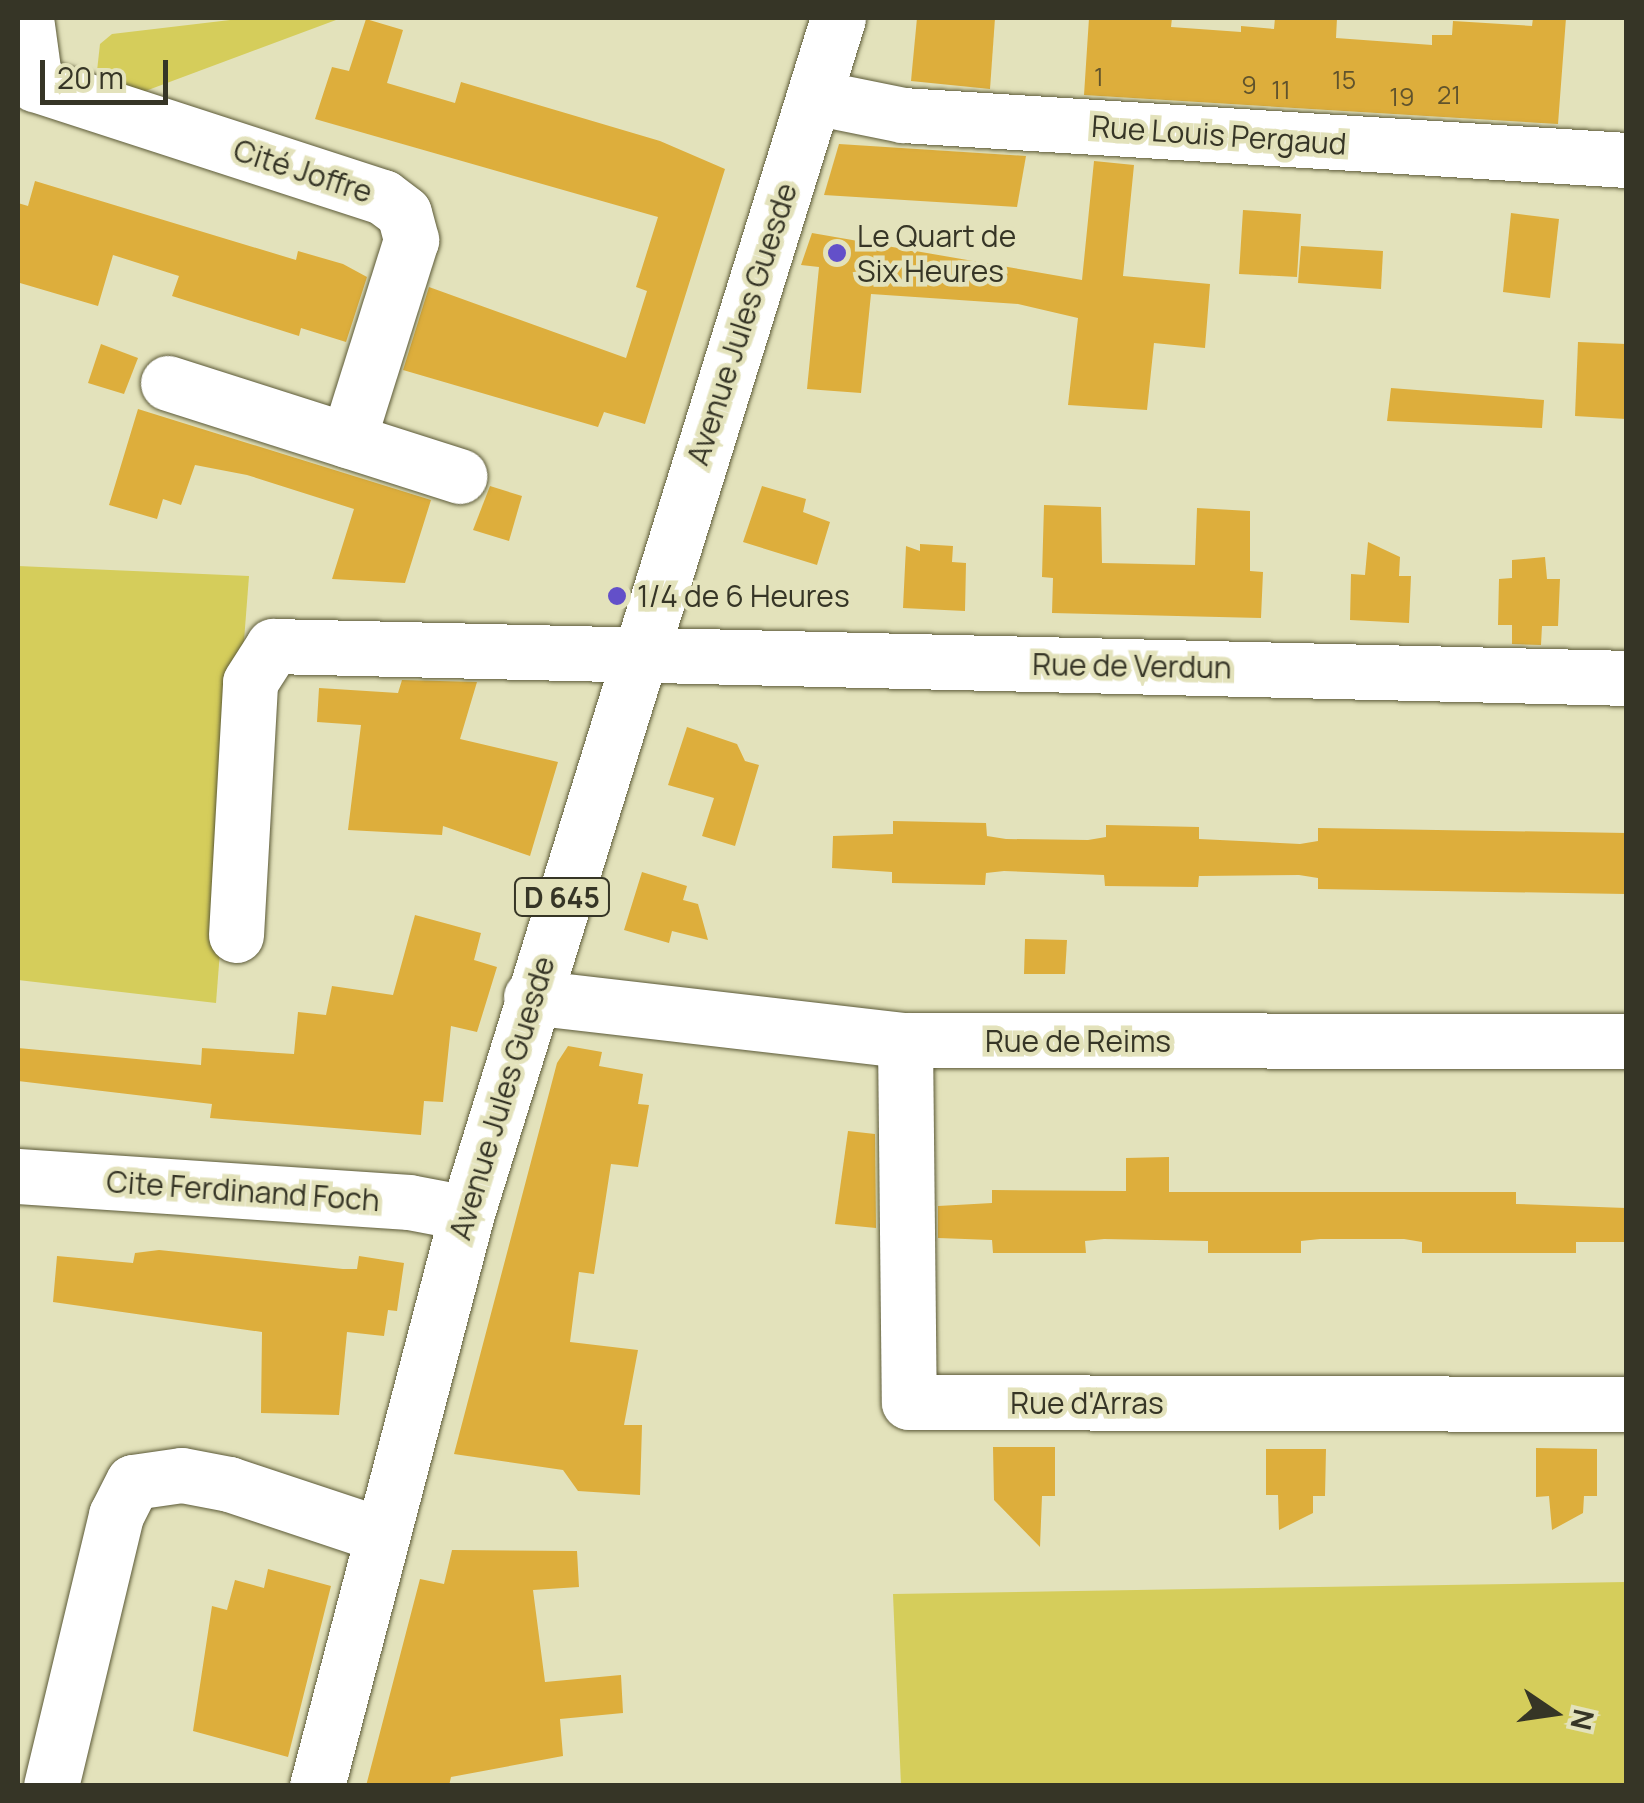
<!DOCTYPE html>
<meta charset="utf-8">
<style>
body{margin:0}
#map{position:relative;width:1644px;height:1803px;overflow:hidden;background:#e3e2bb;font-family:Manrope,sans-serif}
div>[style]{position:absolute}
.green>*{inset:0;background:#d5cd5b}
.building>*{inset:0;background:#ddae3c}
.roads{filter:drop-shadow(0 0 2px #5c5a38) drop-shadow(0 0 2px #5c5a38)}
.minor>*{height:55px;margin:-27.5px;padding:0 27.5px;transform-origin:27.5px;border-radius:27.5px;background:#fff}
.major>*{height:55px;margin:-27.5px;padding:0 27.5px;transform-origin:27.5px;border-radius:27.5px;background:#fff}
.dots>*{width:28px;height:28px;translate:-50% -50%;box-sizing:border-box;border:5px solid #e3e2bb;border-radius:50%}
span{translate:-50% -50%;white-space:nowrap;text-align:center;line-height:1.15;-webkit-text-stroke:9px #e3e2bb;paint-order:stroke}
.number-label{font-size:25px;color:#60532c}
.number-label span{-webkit-text-stroke-width:0}
.shield-label span{padding:2px 8px;background:#e3e2bb;border:2px solid;border-radius:8px;-webkit-text-stroke-width:0}
.shield-label{font-size:28px;color:#363526;font-weight:700}
.street-label{font-size:30px;color:#363526}
.poi-label{font-size:30px;color:#363526}
.left{translate:0 -50%;text-align:left}
.frame{position:absolute;inset:0;border:20px solid #363526;pointer-events:none}
.north{position:absolute;left:1504px;top:1663px;width:100px;height:100px;-webkit-text-stroke:8px #e3e2bb;paint-order:stroke;rotate:103deg;font-size:28px;font-weight:700;line-height:40px;text-align:center;color:#363526}
.north::after{content:'';display:block;margin:auto;width:35px;height:45px;background:#363526;clip-path:polygon(50% 0,100% 100%,50% 72%,0 100%)}
.scale{position:absolute;left:40px;top:60px;width:128px;height:45px;box-sizing:border-box;border:5px solid #363526;border-top:0;padding-left:12px;font-size:30px;line-height:35px;white-space:nowrap;color:#363526;-webkit-text-stroke:8px #e3e2bb;paint-order:stroke}
</style>
<div id="map">
<div class="green">
<div style="clip-path:polygon(247px 18px,336px 20px,132px 96px,97px 71px,100px 44px,112px 34px)"></div>
<div style="clip-path:polygon(18px 566px,249px 576px,216px 1003px,18px 980px)"></div>
<div style="clip-path:polygon(1626px 1582px,1626px 1785px,901px 1785px,893px 1594px)"></div>
</div>
<div class="building">
<div style="clip-path:polygon(917px 18px,995px 18px,990px 89px,911px 81px)"></div>
<div style="clip-path:polygon(1089px 18px,1172px 18px,1171px 27px,1241px 32px,1241px 26px,1274px 29px,1275px 18px,1337px 18px,1336px 38px,1432px 45px,1432px 35px,1452px 35px,1453px 21px,1532px 26px,1533px 18px,1566px 18px,1558px 124px,1084px 95px)"></div>
<div style="clip-path:polygon(366px 19px,403px 30px,387px 83px,455px 103px,461px 82px,660px 141px,725px 169px,645px 424px,604px 412px,598px 427px,403px 370px,429px 287px,626px 358px,647px 291px,636px 287px,658px 217px,315px 119px,332px 67px,349px 71px)"></div>
<div style="clip-path:polygon(839px 144px,1026px 156px,1017px 207px,824px 195px)"></div>
<div style="clip-path:polygon(1094px 161px,1134px 165px,1123px 276px,1210px 284px,1205px 348px,1154px 343px,1147px 410px,1068px 405px,1078px 318px,1018px 304px,871px 294px,861px 393px,807px 389px,819px 267px,801px 265px,812px 233px,1082px 280px)"></div>
<div style="clip-path:polygon(35px 181px,296px 260px,298px 251px,343px 264px,367px 277px,346px 342px,301px 328px,299px 336px,172px 296px,179px 276px,113px 255px,98px 306px,20px 283px,18px 203px,28px 206px)"></div>
<div style="clip-path:polygon(1243px 210px,1301px 214px,1297px 277px,1239px 274px)"></div>
<div style="clip-path:polygon(1511px 213px,1559px 219px,1550px 298px,1503px 292px)"></div>
<div style="clip-path:polygon(1301px 246px,1383px 251px,1381px 289px,1298px 283px)"></div>
<div style="clip-path:polygon(1578px 342px,1626px 344px,1626px 419px,1575px 416px)"></div>
<div style="clip-path:polygon(101px 344px,138px 358px,124px 394px,88px 383px)"></div>
<div style="clip-path:polygon(1391px 388px,1544px 400px,1542px 428px,1387px 421px)"></div>
<div style="clip-path:polygon(138px 409px,431px 500px,405px 583px,332px 579px,354px 509px,247px 475px,195px 465px,181px 505px,163px 499px,157px 519px,109px 505px)"></div>
<div style="clip-path:polygon(490px 486px,522px 496px,509px 541px,473px 530px)"></div>
<div style="clip-path:polygon(762px 486px,806px 499px,803px 512px,830px 522px,817px 565px,743px 542px)"></div>
<div style="clip-path:polygon(1044px 505px,1101px 507px,1102px 563px,1195px 565px,1197px 508px,1250px 511px,1250px 571px,1263px 572px,1261px 618px,1052px 613px,1053px 578px,1042px 577px)"></div>
<div style="clip-path:polygon(1368px 542px,1400px 557px,1399px 576px,1411px 576px,1409px 623px,1350px 620px,1351px 574px,1365px 575px)"></div>
<div style="clip-path:polygon(920px 544px,953px 546px,952px 562px,966px 563px,965px 611px,903px 608px,906px 546px,920px 551px)"></div>
<div style="clip-path:polygon(1545px 557px,1547px 579px,1560px 579px,1558px 626px,1542px 626px,1541px 645px,1512px 644px,1512px 625px,1498px 625px,1499px 579px,1512px 578px,1512px 560px)"></div>
<div style="clip-path:polygon(402px 680px,477px 682px,460px 739px,558px 762px,530px 856px,443px 826px,442px 835px,348px 830px,361px 725px,317px 722px,319px 688px,398px 693px)"></div>
<div style="clip-path:polygon(687px 727px,737px 744px,745px 761px,759px 765px,735px 846px,702px 836px,714px 798px,668px 785px)"></div>
<div style="clip-path:polygon(893px 821px,986px 823px,987px 836px,1006px 839px,1088px 840px,1106px 837px,1106px 825px,1199px 827px,1199px 839px,1300px 844px,1318px 841px,1318px 828px,1626px 833px,1626px 881px,1625px 894px,1318px 889px,1318px 878px,1299px 875px,1199px 876px,1198px 887px,1105px 886px,1104px 875px,1004px 871px,986px 873px,985px 885px,892px 883px,892px 872px,832px 868px,833px 836px,893px 834px)"></div>
<div style="clip-path:polygon(642px 872px,687px 886px,683px 900px,698px 904px,708px 940px,672px 931px,669px 943px,624px 930px)"></div>
<div style="clip-path:polygon(415px 915px,481px 933px,474px 960px,497px 967px,477px 1032px,451px 1026px,443px 1102px,424px 1101px,421px 1135px,210px 1118px,212px 1104px,18px 1081px,18px 1048px,201px 1065px,202px 1048px,294px 1054px,298px 1012px,326px 1015px,332px 986px,393px 995px)"></div>
<div style="clip-path:polygon(1025px 939px,1067px 940px,1065px 974px,1024px 974px)"></div>
<div style="clip-path:polygon(568px 1046px,602px 1052px,599px 1066px,643px 1074px,638px 1104px,649px 1105px,638px 1167px,611px 1164px,594px 1274px,579px 1272px,570px 1342px,638px 1350px,624px 1425px,642px 1425px,640px 1495px,578px 1491px,563px 1470px,454px 1454px,557px 1063px)"></div>
<div style="clip-path:polygon(848px 1131px,875px 1134px,876px 1228px,835px 1224px)"></div>
<div style="clip-path:polygon(1169px 1157px,1169px 1192px,1516px 1192px,1516px 1204px,1626px 1208px,1626px 1242px,1576px 1242px,1576px 1253px,1422px 1253px,1422px 1242px,1404px 1239px,1320px 1239px,1301px 1241px,1301px 1253px,1208px 1253px,1208px 1241px,1104px 1239px,1085px 1241px,1086px 1253px,993px 1253px,992px 1240px,938px 1238px,938px 1206px,992px 1203px,992px 1190px,1126px 1191px,1126px 1158px)"></div>
<div style="clip-path:polygon(159px 1250px,343px 1269px,357px 1269px,359px 1256px,404px 1263px,397px 1311px,388px 1310px,384px 1336px,347px 1332px,339px 1415px,261px 1413px,262px 1332px,53px 1302px,57px 1256px,133px 1263px,135px 1253px)"></div>
<div style="clip-path:polygon(993px 1447px,1055px 1447px,1055px 1496px,1042px 1496px,1040px 1547px,994px 1500px)"></div>
<div style="clip-path:polygon(1536px 1448px,1597px 1449px,1597px 1496px,1584px 1496px,1583px 1513px,1552px 1530px,1549px 1496px,1536px 1497px)"></div>
<div style="clip-path:polygon(1266px 1449px,1326px 1449px,1325px 1496px,1313px 1496px,1313px 1513px,1279px 1530px,1278px 1495px,1266px 1495px)"></div>
<div style="clip-path:polygon(452px 1550px,577px 1551px,579px 1587px,533px 1590px,545px 1682px,621px 1675px,623px 1713px,560px 1719px,563px 1756px,451px 1777px,449px 1786px,366px 1786px,420px 1579px,444px 1584px)"></div>
<div style="clip-path:polygon(268px 1569px,331px 1586px,288px 1757px,193px 1731px,212px 1606px,227px 1610px,235px 1580px,264px 1588px)"></div>
</div>
<div class="roads">
<div class="minor">
<div style="left:26px;top:18px;width:67px;rotate:82.2deg"></div>
<div style="left:35px;top:84px;width:366px;rotate:18deg"></div>
<div style="left:383px;top:197px;width:26px;rotate:37deg"></div>
<div style="left:404px;top:213px;width:28px;rotate:75deg"></div>
<div style="left:411px;top:240px;width:210px;rotate:107.5deg"></div>
<div style="left:814px;top:97px;width:91px;rotate:11.4deg"></div>
<div style="left:903px;top:115px;width:724px;rotate:3.56deg"></div>
<div style="left:168px;top:383px;width:306px;rotate:17.7deg"></div>
<div style="left:236px;top:935px;width:253px;rotate:-86.8deg"></div>
<div style="left:250px;top:682px;width:43px;rotate:-57.4deg"></div>
<div style="left:273px;top:646px;width:1353px;rotate:1.35deg"></div>
<div style="left:531px;top:997px;width:376px;rotate:6.6deg"></div>
<div style="left:905px;top:1040px;width:721px;rotate:0.08deg"></div>
<div style="left:905px;top:1040px;width:362px;rotate:89.4deg"></div>
<div style="left:909px;top:1402px;width:717px;rotate:0.16deg"></div>
<div style="left:18px;top:1176px;width:392px;rotate:3.8deg"></div>
<div style="left:409px;top:1202px;width:59px;rotate:10.7deg"></div>
<div style="left:51px;top:1786px;width:279px;rotate:-76.5deg"></div>
<div style="left:116px;top:1515px;width:37px;rotate:-63deg"></div>
<div style="left:133px;top:1482px;width:49px;rotate:-8.1deg"></div>
<div style="left:182px;top:1475px;width:48px;rotate:10.8deg"></div>
<div style="left:229px;top:1484px;width:161px;rotate:18.4deg"></div>
</div>
<div class="major">
<div style="left:317px;top:1786px;width:592px;rotate:-75.33deg"></div>
<div style="left:467px;top:1213px;width:1251px;rotate:-72.75deg"></div>
</div>
</div>
<div class="dots">
<div style="left:837px;top:253px;background:#6350c9"></div>
<div style="left:617px;top:596px;background:#6350c9"></div>
</div>
<div class="number-label">
<span style="left:1099px;top:77px">1</span>
<span style="left:1344px;top:80px">15</span>
<span style="left:1249px;top:85px">9</span>
<span style="left:1281px;top:90px">11</span>
<span style="left:1449px;top:95px">21</span>
<span style="left:1402px;top:97px">19</span>
</div>
<div class="shield-label">
<span style="left:562px;top:897px">D 645</span>
</div>
<div class="street-label">
<span style="left:1219px;top:135px;rotate:4deg">Rue Louis Pergaud</span>
<span style="left:303px;top:171px;rotate:18deg">Cité Joffre</span>
<span style="left:742px;top:324px;rotate:-72deg">Avenue Jules Guesde</span>
<span style="left:1132px;top:666px;rotate:1deg">Rue de Verdun</span>
<span style="left:1078px;top:1041px">Rue de Reims</span>
<span style="left:502px;top:1098px;rotate:-73deg">Avenue Jules Guesde</span>
<span style="left:243px;top:1191px;rotate:4deg">Cite Ferdinand Foch</span>
<span style="left:1087px;top:1403px">Rue d'Arras</span>
</div>
<div class="poi-label">
<span class="left" style="left:857px;top:253px">Le Quart de<br>Six Heures</span>
<span class="left" style="left:637px;top:596px">1/4 de 6 Heures</span>
</div>
<div class="frame"></div>
<div class="north">N</div>
<div class="scale">20 m</div>
</div>
